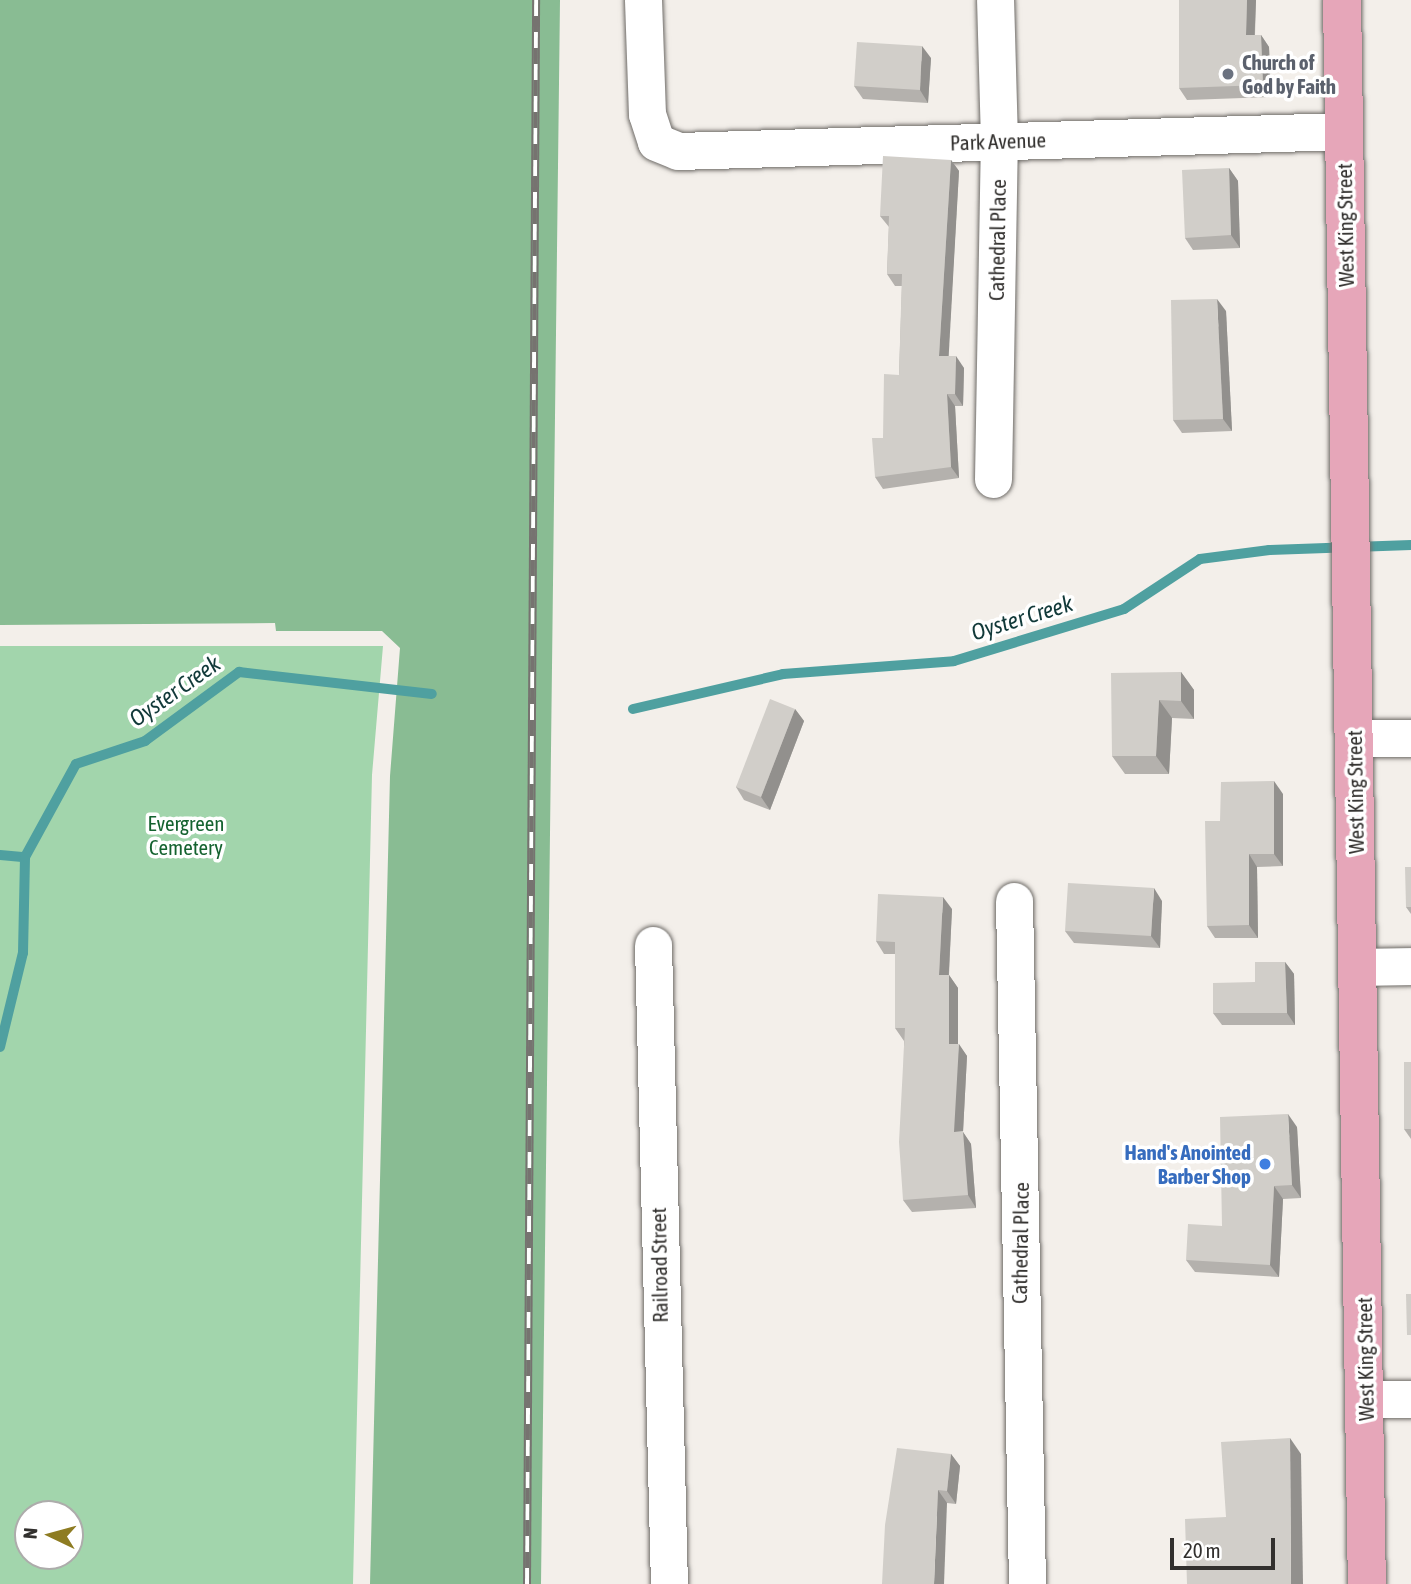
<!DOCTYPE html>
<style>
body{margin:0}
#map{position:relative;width:1411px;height:1584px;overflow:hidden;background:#f3efea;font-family:"Asap Condensed",sans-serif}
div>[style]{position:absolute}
.green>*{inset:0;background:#a2d5ac}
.forest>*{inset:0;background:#89bc93}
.stream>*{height:10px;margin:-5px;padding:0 5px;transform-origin:5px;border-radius:5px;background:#4fa0a0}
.roads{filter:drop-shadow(0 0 2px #6e6b67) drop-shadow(0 0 2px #6e6b67)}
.minor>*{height:37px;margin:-18.5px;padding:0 18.5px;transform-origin:18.5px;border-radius:18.5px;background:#fff}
.major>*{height:38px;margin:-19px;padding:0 19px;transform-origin:19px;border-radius:19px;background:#e6a6b9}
.rail>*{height:8px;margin-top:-4px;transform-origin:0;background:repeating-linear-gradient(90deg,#fff 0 16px,#767370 0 32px);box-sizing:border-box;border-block:2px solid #767370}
.wall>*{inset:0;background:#b4b1ad}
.shaded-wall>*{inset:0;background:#92908d}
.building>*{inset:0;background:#d1cec9}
.dots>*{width:19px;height:19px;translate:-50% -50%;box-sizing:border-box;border:4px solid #fff;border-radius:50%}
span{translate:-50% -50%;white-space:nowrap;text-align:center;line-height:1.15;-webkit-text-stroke:7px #fff;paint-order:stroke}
.worship-label{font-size:21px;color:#5b616d;font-weight:700}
.left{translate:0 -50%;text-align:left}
.street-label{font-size:21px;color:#32302e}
.park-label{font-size:21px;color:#14622f}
.shop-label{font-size:21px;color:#366cbe;font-weight:700}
.right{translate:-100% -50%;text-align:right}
.water-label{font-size:23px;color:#113939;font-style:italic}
.north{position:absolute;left:14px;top:1500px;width:70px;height:70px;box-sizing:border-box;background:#fff;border:2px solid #adacab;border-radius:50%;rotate:275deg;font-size:19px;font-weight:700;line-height:28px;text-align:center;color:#32302e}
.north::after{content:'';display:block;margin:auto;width:24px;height:32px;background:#8e7c22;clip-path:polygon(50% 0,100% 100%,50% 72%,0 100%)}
.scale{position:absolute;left:1170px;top:1538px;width:105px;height:32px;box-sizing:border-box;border:4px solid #32302e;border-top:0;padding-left:9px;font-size:21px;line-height:24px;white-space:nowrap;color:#32302e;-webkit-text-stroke:5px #fff;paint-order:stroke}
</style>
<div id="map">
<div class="green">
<div style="clip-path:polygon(evenodd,0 646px,383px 646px,372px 775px,353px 1584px,0 1584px,0 646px,28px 1514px,70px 1514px,70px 1556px,28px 1556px,28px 1514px)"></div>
</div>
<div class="forest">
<div style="clip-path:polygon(0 0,560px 0,541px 1584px,370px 1584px,390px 776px,400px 648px,382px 631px,276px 631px,275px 623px,0 625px)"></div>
</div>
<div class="stream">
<div style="left:633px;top:709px;width:154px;rotate:-13.1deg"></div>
<div style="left:783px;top:674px;width:171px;rotate:-4.3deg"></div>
<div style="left:954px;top:661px;width:178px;rotate:-17deg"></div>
<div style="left:1124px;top:609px;width:91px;rotate:-33.3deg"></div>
<div style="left:1200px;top:559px;width:70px;rotate:-7.4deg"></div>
<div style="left:1269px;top:550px;width:142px;rotate:-2deg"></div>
<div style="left:0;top:855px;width:25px;rotate:5deg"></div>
<div style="left:0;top:1047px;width:97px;rotate:-76.3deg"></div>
<div style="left:23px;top:953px;width:96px;rotate:-88.8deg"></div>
<div style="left:25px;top:857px;width:106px;rotate:-61.3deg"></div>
<div style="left:76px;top:764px;width:73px;rotate:-18.4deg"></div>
<div style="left:145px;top:741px;width:117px;rotate:-36.3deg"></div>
<div style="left:239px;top:672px;width:194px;rotate:6.5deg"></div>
</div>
<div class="roads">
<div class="minor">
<div style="left:643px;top:0;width:114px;rotate:88deg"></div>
<div style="left:647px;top:114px;width:29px;rotate:72deg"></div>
<div style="left:656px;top:142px;width:24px;rotate:22deg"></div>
<div style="left:678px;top:151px;width:665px;rotate:-1.72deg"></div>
<div style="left:993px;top:479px;width:338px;rotate:-89deg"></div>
<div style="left:999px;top:141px;width:141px;rotate:-91.6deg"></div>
<div style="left:1354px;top:738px;width:57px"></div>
<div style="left:1014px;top:901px;width:683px;rotate:88.91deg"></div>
<div style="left:653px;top:945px;width:639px;rotate:88.57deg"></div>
<div style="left:1359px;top:967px;width:52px;rotate:-1.1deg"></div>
<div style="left:1366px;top:1399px;width:45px"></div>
</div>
<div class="major">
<div style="left:1342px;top:0;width:1584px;rotate:89.1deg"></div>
</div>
</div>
<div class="rail">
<div style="left:527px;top:1584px;width:1584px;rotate:-89.67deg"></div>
</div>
<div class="wall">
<div style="clip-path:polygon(1179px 0,1256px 0,1255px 35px,1261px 35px,1269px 47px,1271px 97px,1187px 100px,1179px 88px)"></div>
<div style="clip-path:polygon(931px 58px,928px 103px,863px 99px,854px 86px)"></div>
<div style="clip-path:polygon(951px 160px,959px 171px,948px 356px,964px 368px,963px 406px,955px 406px,959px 478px,883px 489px,875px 477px,883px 438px,899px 375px,902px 286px,895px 286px,887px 274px,889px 227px,880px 216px)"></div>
<div style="clip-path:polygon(1229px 168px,1238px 181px,1240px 248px,1193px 250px,1185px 238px)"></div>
<div style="clip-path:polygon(1226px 311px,1232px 431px,1182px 433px,1173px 420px)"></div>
<div style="clip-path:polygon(1181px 672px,1194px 690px,1194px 719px,1172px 718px,1169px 774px,1125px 774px,1112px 756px)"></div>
<div style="clip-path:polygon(795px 709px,804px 721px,770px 810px,744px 800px,736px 787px)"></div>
<div style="clip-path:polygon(1283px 794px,1283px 866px,1257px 867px,1258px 938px,1215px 938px,1207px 926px,1220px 821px)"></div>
<div style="clip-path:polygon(1411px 867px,1411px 914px,1406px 907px)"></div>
<div style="clip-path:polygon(1162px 901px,1160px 948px,1074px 943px,1065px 931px)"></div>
<div style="clip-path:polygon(952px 909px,949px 975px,958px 988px,958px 1044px,967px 1056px,963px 1132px,971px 1144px,976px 1208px,912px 1212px,903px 1200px,904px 1041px,895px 1028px,895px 954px,884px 954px,876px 941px)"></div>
<div style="clip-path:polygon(1285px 962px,1294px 974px,1295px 1025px,1222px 1025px,1213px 1013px,1255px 982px)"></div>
<div style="clip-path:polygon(1411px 1062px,1411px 1139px,1404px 1129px)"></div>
<div style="clip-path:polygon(1297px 1127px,1301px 1198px,1283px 1199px,1279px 1277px,1195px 1272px,1186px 1260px,1222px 1226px)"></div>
<div style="clip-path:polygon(951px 1454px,960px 1466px,956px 1504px,947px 1503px,882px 1584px)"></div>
</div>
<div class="shaded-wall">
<div style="clip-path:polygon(1247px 0,1256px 0,1254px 48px,1246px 35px)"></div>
<div style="clip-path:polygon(1261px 35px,1269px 47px,1271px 97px,1263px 85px)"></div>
<div style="clip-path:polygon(922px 46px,931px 58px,928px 103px,920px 90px)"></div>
<div style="clip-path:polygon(951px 160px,959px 171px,948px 368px,939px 356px)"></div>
<div style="clip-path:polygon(1229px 168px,1238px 181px,1240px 248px,1231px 235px)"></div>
<div style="clip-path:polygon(1217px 299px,1226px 311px,1232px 431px,1223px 419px)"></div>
<div style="clip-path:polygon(956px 356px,964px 368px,963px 406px,955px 394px)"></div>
<div style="clip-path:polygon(947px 394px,955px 406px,959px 478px,951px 467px)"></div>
<div style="clip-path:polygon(1181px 672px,1194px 690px,1194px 719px,1181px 701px)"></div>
<div style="clip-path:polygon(1159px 700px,1172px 718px,1169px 774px,1156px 756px)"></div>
<div style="clip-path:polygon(795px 709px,804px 721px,770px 810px,761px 797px)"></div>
<div style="clip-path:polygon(1274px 781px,1283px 794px,1283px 866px,1274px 854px)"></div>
<div style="clip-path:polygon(1249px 854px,1257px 867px,1258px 938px,1249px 925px)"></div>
<div style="clip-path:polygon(1154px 888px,1162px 901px,1160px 948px,1151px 936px)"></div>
<div style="clip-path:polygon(943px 897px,952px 909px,948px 988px,939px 975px)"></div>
<div style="clip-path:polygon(1285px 962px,1294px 974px,1295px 1025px,1287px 1013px)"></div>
<div style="clip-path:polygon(949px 975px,958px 988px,958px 1054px,959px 1044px,967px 1056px,963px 1132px,971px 1144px,976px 1208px,968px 1195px,954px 1132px,949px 1044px)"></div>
<div style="clip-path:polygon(1288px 1114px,1297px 1127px,1301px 1198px,1292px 1185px)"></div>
<div style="clip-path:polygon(1274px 1186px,1283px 1199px,1279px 1277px,1270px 1265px)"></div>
<div style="clip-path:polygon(1290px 1438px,1301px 1454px,1303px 1584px,1291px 1584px)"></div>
<div style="clip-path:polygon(951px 1454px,960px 1466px,956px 1504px,947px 1491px)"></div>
<div style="clip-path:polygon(938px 1490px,947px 1503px,944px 1584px,934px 1584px)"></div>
</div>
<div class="building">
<div style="clip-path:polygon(1179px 0,1247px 0,1246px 35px,1261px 35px,1263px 85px,1179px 88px)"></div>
<div style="clip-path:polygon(857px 42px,922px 46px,920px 90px,854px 86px)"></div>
<div style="clip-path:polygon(883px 156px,951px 160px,939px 356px,956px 356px,955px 394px,947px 394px,951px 467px,875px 477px,872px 438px,883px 438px,884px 374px,899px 375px,902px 274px,887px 274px,889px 216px,880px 216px)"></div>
<div style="clip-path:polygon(1229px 168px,1231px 235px,1185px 238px,1182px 170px)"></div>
<div style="clip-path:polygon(1217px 299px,1223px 419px,1173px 420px,1171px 300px)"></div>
<div style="clip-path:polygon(1181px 672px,1181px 701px,1159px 700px,1156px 756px,1112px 756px,1111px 673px)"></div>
<div style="clip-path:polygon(770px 699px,795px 709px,761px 797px,736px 787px)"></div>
<div style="clip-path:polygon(1274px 781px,1274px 854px,1249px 854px,1249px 925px,1207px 926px,1205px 821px,1220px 821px,1221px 782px)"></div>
<div style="clip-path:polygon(1405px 867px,1411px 867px,1411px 907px,1406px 907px)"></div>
<div style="clip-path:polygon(1068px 883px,1154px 888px,1151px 936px,1065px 931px)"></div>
<div style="clip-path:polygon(878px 894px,943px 897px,939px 975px,949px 975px,949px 1044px,959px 1044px,954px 1132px,963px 1131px,968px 1195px,903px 1200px,899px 1142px,905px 1028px,895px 1028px,895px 942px,876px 941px)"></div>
<div style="clip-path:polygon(1255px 962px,1285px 962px,1287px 1013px,1213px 1013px,1213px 983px,1255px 982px)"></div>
<div style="clip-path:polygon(1404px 1062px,1411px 1062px,1411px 1129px,1404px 1129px)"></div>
<div style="clip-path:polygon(1288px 1114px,1292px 1185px,1274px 1186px,1270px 1265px,1186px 1260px,1188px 1224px,1222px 1226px,1220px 1117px)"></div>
<div style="clip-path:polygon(1406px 1294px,1411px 1294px,1411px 1335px,1407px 1335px)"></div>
<div style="clip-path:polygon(1290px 1438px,1291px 1584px,1187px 1584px,1185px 1519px,1226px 1517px,1221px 1442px)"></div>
<div style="clip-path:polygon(897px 1448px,951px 1454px,947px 1491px,938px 1490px,934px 1584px,882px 1584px,885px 1525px)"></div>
</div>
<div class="dots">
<div style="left:1228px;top:74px;background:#6b7280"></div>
<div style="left:1265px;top:1164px;background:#3f7fe0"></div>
</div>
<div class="worship-label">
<span class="left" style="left:1242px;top:74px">Church of<br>God by Faith</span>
</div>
<div class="street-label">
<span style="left:998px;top:141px;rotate:-2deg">Park Avenue</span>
<span style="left:1345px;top:225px;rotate:-91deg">West King Street</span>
<span style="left:997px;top:240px;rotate:-89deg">Cathedral Place</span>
<span style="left:1355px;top:792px;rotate:-91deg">West King Street</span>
<span style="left:1020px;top:1243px;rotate:-89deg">Cathedral Place</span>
<span style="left:659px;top:1265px;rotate:-91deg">Railroad Street</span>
<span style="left:1365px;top:1359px;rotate:-91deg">West King Street</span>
</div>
<div class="park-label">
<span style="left:186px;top:835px">Evergreen<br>Cemetery</span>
</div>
<div class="shop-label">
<span class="right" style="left:1251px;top:1164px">Hand's Anointed<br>Barber Shop</span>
</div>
<div class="water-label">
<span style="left:1022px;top:618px;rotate:-17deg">Oyster Creek</span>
<span style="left:175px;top:691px;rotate:-35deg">Oyster Creek</span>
</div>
<div class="north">N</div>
<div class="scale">20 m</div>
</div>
